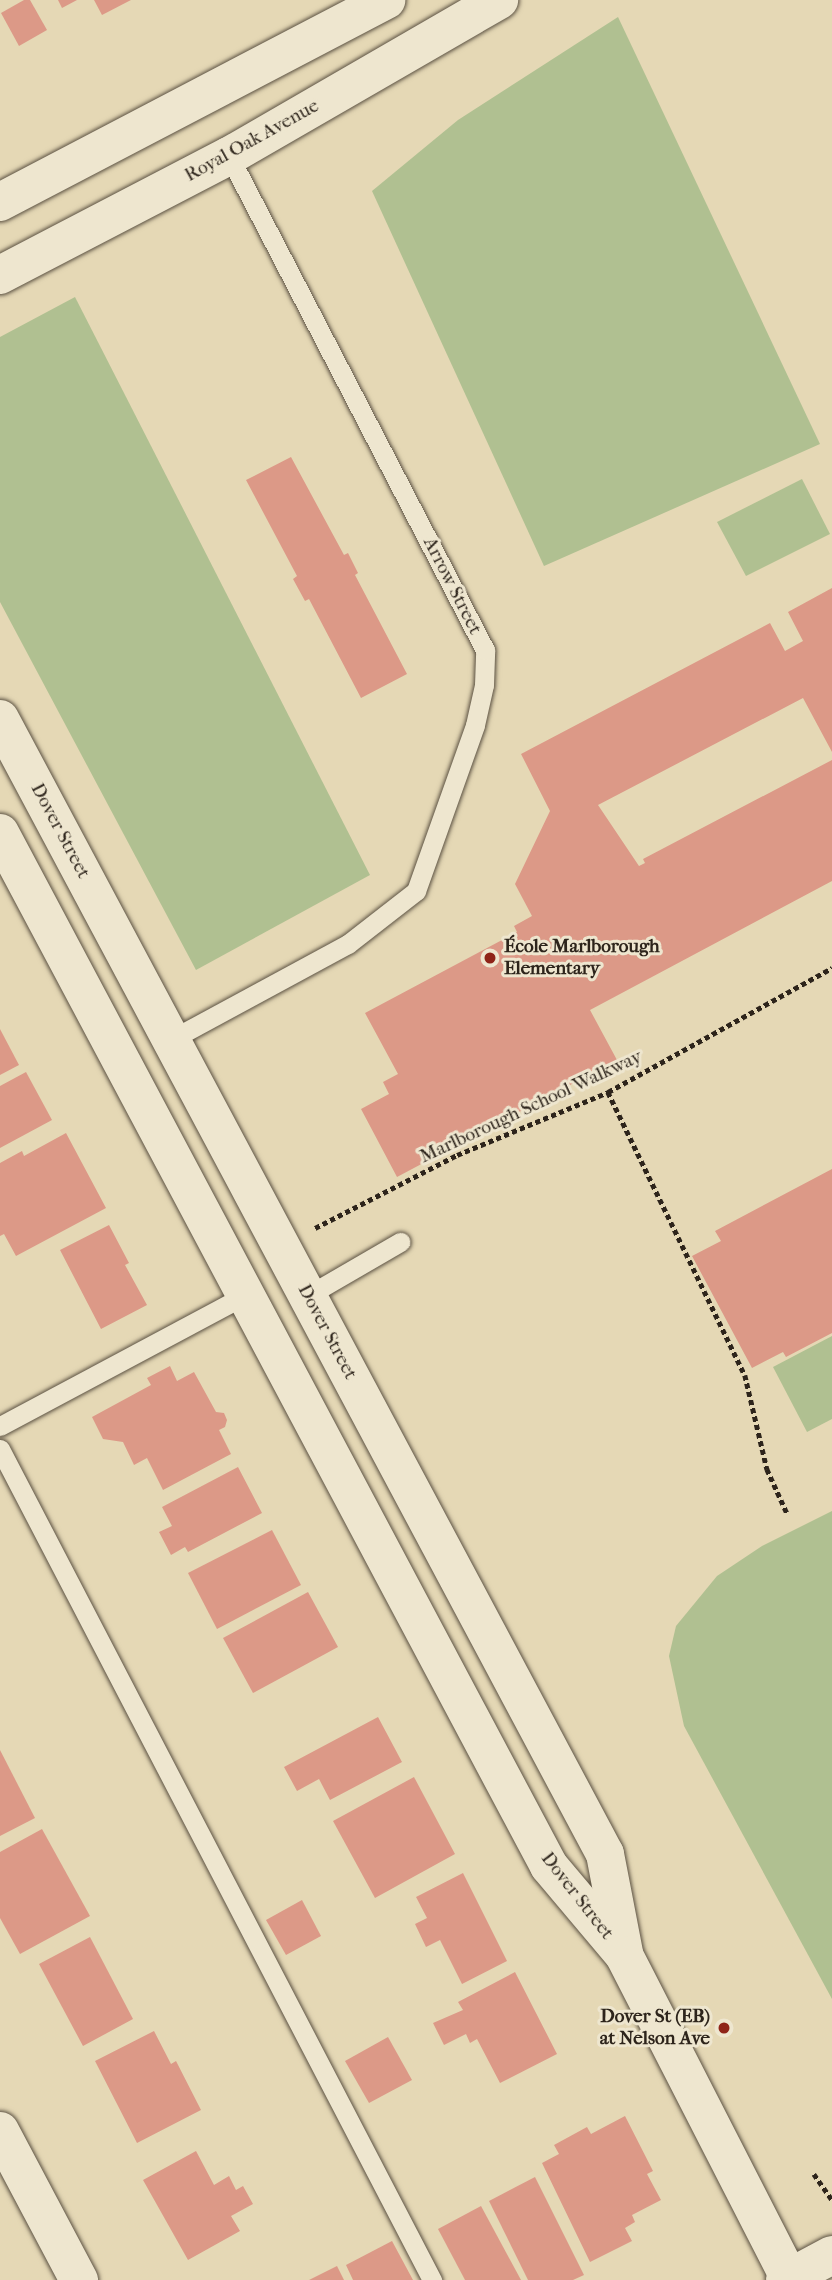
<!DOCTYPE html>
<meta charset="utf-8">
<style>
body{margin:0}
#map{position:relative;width:832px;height:2280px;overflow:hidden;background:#e5d8b5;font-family:"IM FELL French Canon",serif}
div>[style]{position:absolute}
.green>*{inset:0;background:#b0c091}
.building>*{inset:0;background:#dc9987}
.path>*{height:4.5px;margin-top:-2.25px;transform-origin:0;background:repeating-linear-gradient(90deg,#2d241b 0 5px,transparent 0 8.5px)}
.roads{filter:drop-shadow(0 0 2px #5b5142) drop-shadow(0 0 2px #5b5142)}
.lane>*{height:19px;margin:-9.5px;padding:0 9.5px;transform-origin:9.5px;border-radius:9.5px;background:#eee6cf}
.street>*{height:38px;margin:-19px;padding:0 19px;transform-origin:19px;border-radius:19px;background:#eee6cf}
.secondary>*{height:38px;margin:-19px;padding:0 19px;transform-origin:19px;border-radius:19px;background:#eee6cf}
.dots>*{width:19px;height:19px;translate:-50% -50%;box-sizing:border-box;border:4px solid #eee6cf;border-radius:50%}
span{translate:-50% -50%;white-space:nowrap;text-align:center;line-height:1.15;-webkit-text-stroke:6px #eee6cf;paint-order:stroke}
.street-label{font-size:19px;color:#2d241b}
.poi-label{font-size:19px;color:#2d241b;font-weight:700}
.left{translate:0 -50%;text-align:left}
.right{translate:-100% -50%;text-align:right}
</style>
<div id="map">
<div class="green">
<div style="clip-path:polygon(618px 17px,820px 444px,544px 566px,372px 191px,458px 120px)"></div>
<div style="clip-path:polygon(75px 297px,370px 875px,196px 970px,0 602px,0 337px)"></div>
<div style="clip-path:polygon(802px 479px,830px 534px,746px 576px,717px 522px)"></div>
<div style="clip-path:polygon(832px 1336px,832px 1419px,807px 1432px,773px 1367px)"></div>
<div style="clip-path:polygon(832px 1511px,832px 1999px,684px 1726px,669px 1656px,676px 1626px,717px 1576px,762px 1546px)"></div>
</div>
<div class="building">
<div style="clip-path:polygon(24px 0,30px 0,47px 30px,19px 46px,1px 13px)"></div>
<div style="clip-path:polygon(58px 0,77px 0,62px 8px)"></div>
<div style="clip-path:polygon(94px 0,131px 0,102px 15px)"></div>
<div style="clip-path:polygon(291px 457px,344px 555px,348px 553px,358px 573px,355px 575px,407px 674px,361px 698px,309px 599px,305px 601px,293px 579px,297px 576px,246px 480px)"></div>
<div style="clip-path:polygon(832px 588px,832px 752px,803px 698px,598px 805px,639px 866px,645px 863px,643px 859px,832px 760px,832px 881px,590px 1010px,617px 1060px,397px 1177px,361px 1109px,389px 1094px,383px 1082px,398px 1074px,365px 1013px,517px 932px,514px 926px,532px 916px,515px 884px,550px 811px,521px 754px,770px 623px,785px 651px,803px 641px,788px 612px)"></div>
<div style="clip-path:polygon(0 1029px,19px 1065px,0 1075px)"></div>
<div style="clip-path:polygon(26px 1072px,52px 1120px,0 1148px,0 1086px)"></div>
<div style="clip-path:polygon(66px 1133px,106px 1208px,16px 1256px,4px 1234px,0 1236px,0 1163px,22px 1151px,24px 1156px)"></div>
<div style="clip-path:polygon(832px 1169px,832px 1333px,786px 1357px,783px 1352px,752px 1368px,692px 1256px,721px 1241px,715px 1231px)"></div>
<div style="clip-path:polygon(109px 1225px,129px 1263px,125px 1265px,147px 1305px,101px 1329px,60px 1250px)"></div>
<div style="clip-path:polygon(170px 1366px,177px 1381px,194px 1372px,216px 1412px,224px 1413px,227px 1420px,225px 1427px,219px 1430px,231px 1454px,163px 1490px,147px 1458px,134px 1465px,123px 1442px,103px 1439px,92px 1417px,151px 1385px,147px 1378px)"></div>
<div style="clip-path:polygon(238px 1467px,262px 1513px,188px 1552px,185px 1547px,171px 1555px,159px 1532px,172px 1526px,162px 1507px)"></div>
<div style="clip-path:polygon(272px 1530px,301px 1585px,217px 1629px,188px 1573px)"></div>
<div style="clip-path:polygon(308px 1592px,338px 1647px,253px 1693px,223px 1638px)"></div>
<div style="clip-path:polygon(378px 1717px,402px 1762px,330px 1800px,319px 1779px,297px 1791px,284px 1767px)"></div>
<div style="clip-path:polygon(0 1750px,35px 1818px,0 1836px)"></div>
<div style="clip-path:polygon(414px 1777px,455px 1854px,375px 1898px,333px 1821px)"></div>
<div style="clip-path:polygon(42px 1829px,90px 1916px,20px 1954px,0 1918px,0 1852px)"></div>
<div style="clip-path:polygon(463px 1873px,507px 1961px,462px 1984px,440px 1940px,426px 1947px,415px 1924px,427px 1918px,416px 1897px)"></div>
<div style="clip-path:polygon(302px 1900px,321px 1936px,286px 1955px,266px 1920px)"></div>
<div style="clip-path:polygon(90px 1937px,133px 2019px,83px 2046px,39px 1964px)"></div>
<div style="clip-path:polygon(515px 1972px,557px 2054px,500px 2083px,477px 2039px,470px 2043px,466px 2034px,444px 2045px,433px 2023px,463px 2010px,458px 2002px)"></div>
<div style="clip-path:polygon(154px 2031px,171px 2064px,176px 2061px,201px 2110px,137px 2143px,95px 2061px)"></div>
<div style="clip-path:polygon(388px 2037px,412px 2080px,369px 2103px,345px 2061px)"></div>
<div style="clip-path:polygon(625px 2116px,653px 2171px,647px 2174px,661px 2200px,632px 2215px,635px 2222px,625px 2228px,632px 2241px,590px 2262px,542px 2163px,559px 2154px,554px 2145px,587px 2127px,591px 2134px)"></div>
<div style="clip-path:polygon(196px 2151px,214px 2185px,229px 2176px,236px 2190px,243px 2186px,253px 2204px,231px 2216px,240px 2231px,188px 2260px,143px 2180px)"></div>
<div style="clip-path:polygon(535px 2177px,584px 2275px,573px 2280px,528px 2280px,489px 2201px)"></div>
<div style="clip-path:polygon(481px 2206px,521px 2280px,465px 2280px,438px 2229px)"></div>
<div style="clip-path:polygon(392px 2241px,413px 2280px,353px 2280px,346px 2265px)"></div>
<div style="clip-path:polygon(337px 2266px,344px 2280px,309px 2280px)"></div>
</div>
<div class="path">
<div style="left:608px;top:1092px;width:314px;rotate:64.2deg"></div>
<div style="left:745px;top:1375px;width:97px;rotate:76.8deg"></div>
<div style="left:767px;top:1469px;width:48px;rotate:65.6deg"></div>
<div style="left:315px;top:1228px;width:160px;rotate:-27.2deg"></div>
<div style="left:457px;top:1155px;width:164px;rotate:-22.6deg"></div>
<div style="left:608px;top:1092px;width:256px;rotate:-29deg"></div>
<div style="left:814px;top:2174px;width:32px;rotate:55deg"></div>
</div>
<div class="roads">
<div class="lane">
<div style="left:172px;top:1039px;width:200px;rotate:-28.4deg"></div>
<div style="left:348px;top:944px;width:86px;rotate:-37.9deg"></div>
<div style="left:416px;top:891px;width:176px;rotate:-70.4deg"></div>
<div style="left:475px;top:725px;width:41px;rotate:-77.3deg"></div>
<div style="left:484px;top:685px;width:35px;rotate:-88deg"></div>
<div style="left:485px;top:650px;width:556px;rotate:-117.39deg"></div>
<div style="left:307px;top:1296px;width:108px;rotate:-30.1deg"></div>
<div style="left:0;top:1426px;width:278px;rotate:-28.1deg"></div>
<div style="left:0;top:1449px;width:937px;rotate:62.53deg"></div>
</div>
<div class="street">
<div style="left:0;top:2131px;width:169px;rotate:62.1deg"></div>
</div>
<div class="secondary">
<div style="left:0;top:202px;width:436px;rotate:-27.6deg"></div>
<div style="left:0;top:275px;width:258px;rotate:-27.5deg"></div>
<div style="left:229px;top:156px;width:312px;rotate:-30deg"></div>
<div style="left:0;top:719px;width:1286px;rotate:61.94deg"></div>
<div style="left:605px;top:1854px;width:101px;rotate:79.1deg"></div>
<div style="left:0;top:833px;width:1170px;rotate:62.01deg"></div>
<div style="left:549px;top:1866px;width:116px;rotate:49.9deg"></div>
<div style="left:624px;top:1955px;width:365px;rotate:62.9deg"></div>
<div style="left:785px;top:2280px;width:53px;rotate:-28deg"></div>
</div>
</div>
<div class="dots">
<div style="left:490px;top:958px;background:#8f2418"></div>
<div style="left:724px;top:2028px;background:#8f2418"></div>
</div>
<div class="street-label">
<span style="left:252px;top:141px;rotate:-29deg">Royal Oak Avenue</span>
<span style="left:452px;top:586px;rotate:63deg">Arrow Street</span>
<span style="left:60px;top:831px;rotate:62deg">Dover Street</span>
<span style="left:531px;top:1107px;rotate:-25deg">Marlborough School Walkway</span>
<span style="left:327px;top:1332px;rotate:62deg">Dover Street</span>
<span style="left:577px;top:1896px;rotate:52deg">Dover Street</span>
</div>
<div class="poi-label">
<span class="left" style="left:504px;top:958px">École Marlborough<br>Elementary</span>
<span class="right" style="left:710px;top:2028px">Dover St (EB)<br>at Nelson Ave</span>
</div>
</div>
